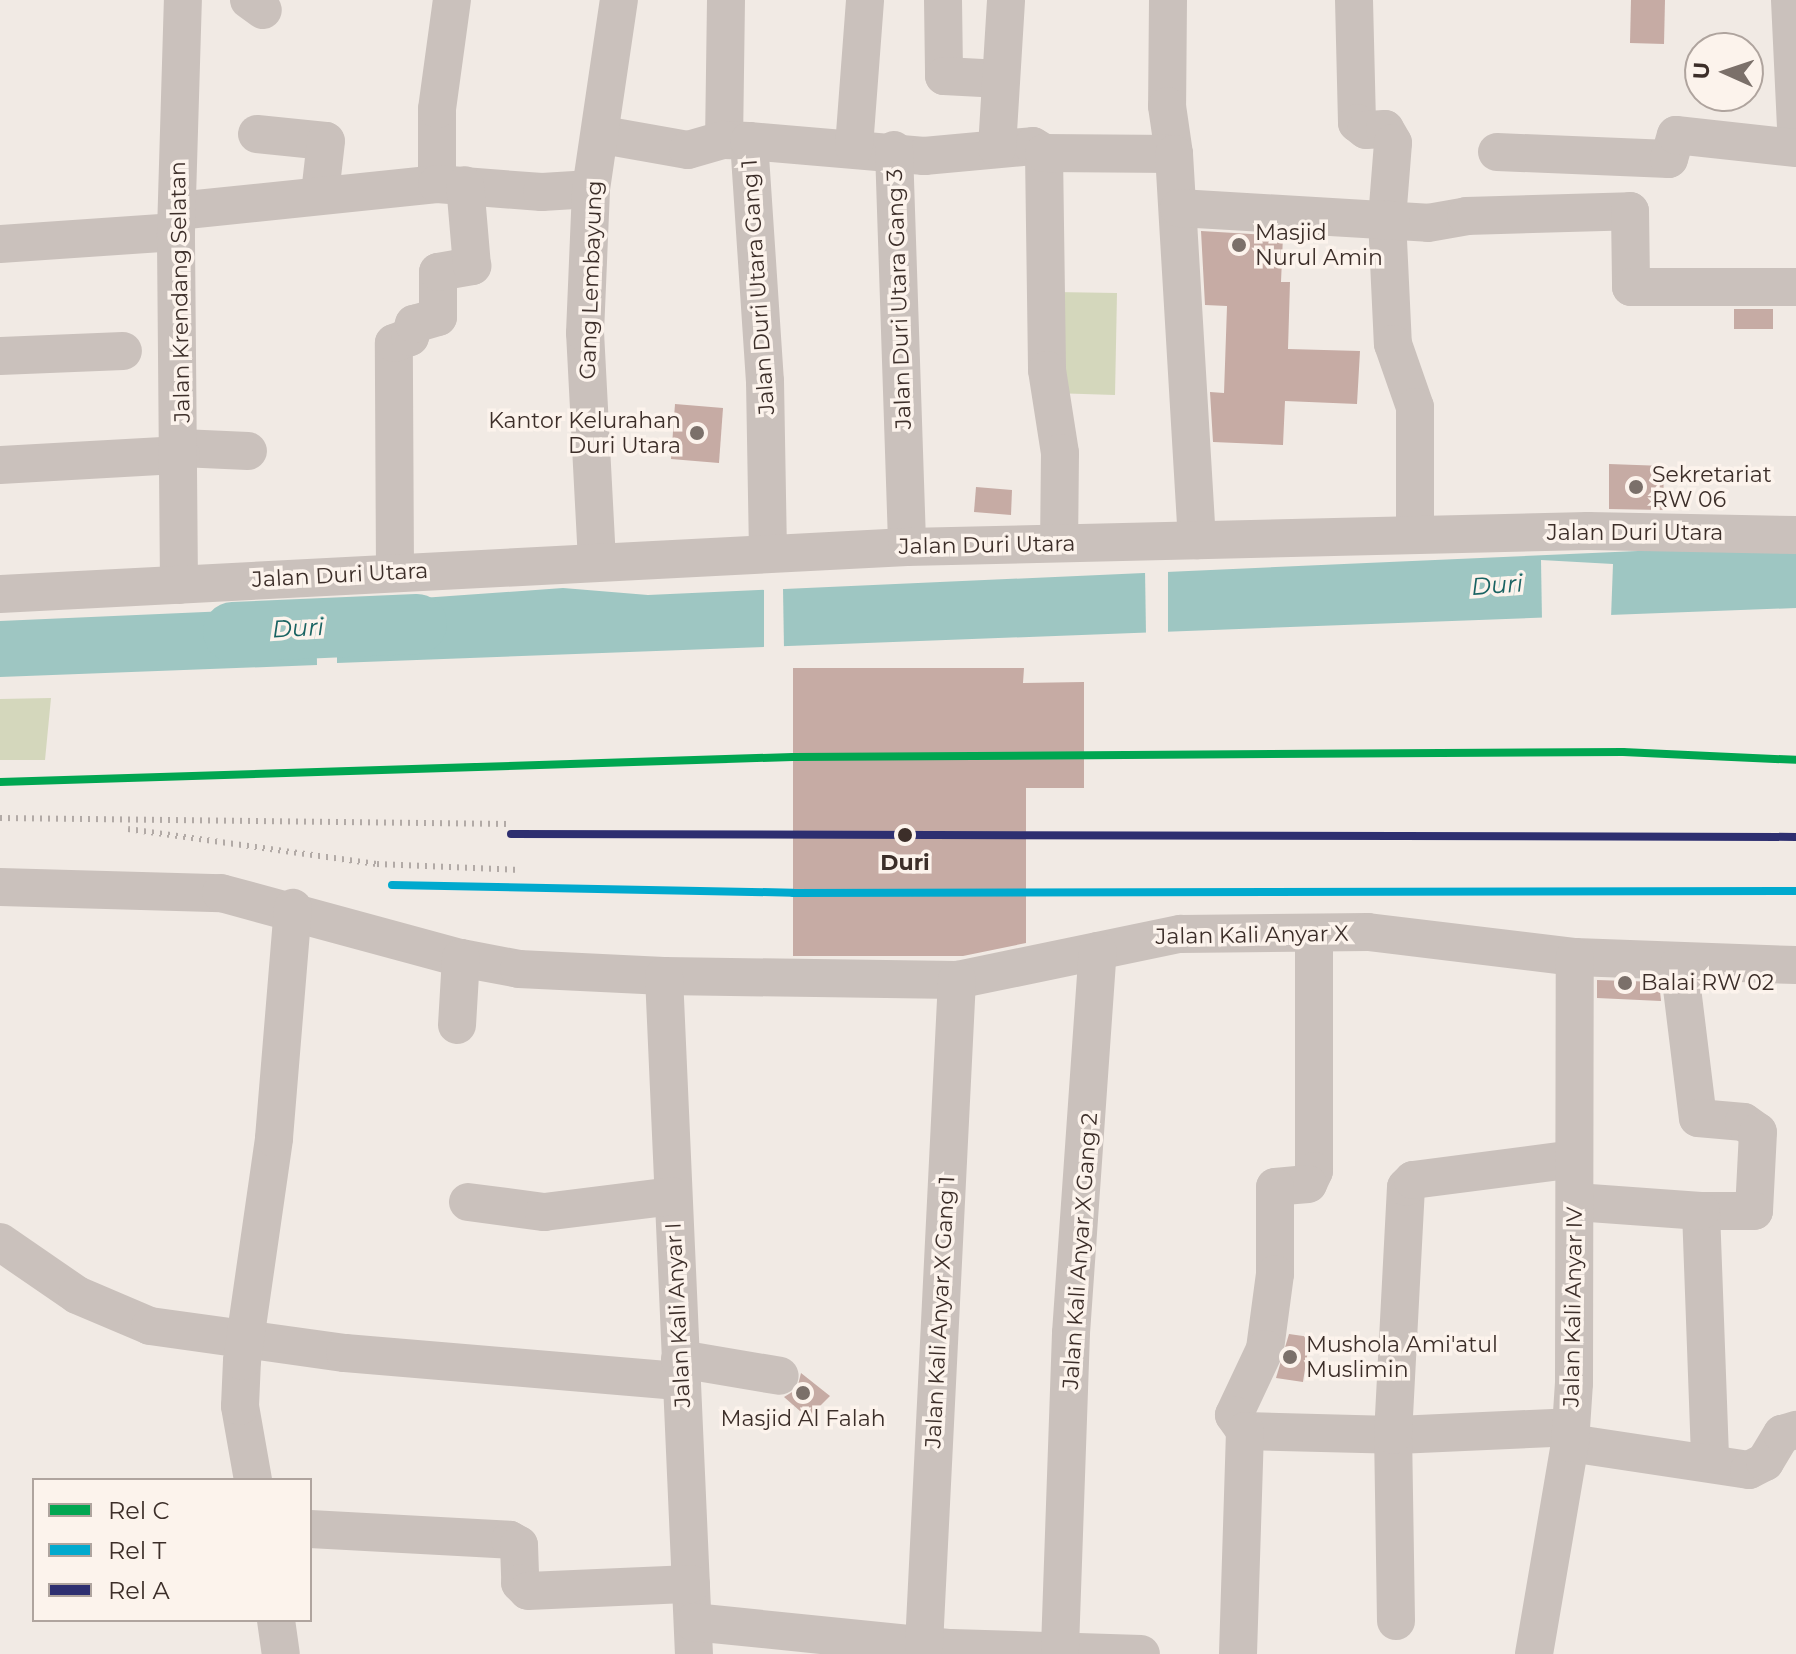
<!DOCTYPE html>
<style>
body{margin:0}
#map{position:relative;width:1796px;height:1654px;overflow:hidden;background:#f1eae4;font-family:Montserrat,sans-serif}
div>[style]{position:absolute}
.green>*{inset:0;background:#d4d7bc}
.water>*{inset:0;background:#9ec6c2}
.pier>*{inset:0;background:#f1eae4}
.river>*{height:60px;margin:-30px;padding:0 30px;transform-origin:30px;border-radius:30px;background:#9ec6c2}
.building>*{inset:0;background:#c6aba4}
.minor>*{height:38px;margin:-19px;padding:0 19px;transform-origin:19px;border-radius:19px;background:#cac1bc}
.rail>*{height:6px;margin-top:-3px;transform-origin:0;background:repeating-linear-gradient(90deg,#b2aaa6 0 2px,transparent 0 8px)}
.rail-1>*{height:8px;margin:-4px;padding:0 4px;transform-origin:4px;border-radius:4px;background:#00a651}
.rail-2>*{height:8px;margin:-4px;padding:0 4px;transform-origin:4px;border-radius:4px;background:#00a9ce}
.rail-3>*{height:8px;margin:-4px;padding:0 4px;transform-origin:4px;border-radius:4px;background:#2e2f70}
.dots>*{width:22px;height:22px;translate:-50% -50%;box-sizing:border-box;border:4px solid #fcf3ec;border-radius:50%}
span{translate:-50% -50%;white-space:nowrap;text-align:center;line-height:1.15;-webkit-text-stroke:7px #fcf3ec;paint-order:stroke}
.poi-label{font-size:22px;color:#3c2e29}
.left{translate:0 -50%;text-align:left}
.right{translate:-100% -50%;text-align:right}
.street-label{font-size:22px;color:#3c2e29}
.stop-label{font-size:22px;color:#3c2e29;font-weight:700}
.water-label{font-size:24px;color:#196362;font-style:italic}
.legend{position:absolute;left:32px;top:1478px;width:280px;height:144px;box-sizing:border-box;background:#fcf3ec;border:2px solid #afa49e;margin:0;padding:10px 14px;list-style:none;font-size:24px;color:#3c2e29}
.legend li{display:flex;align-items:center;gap:16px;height:40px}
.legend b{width:40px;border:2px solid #afa49e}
.north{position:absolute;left:1684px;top:32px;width:80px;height:80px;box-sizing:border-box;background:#fcf3ec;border:2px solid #afa49e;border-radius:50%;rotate:273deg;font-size:22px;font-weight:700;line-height:32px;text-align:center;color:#3c2e29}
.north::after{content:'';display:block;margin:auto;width:28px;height:36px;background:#7b706a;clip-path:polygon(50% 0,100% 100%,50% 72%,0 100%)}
</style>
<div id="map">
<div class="green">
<div style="clip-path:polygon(1055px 292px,1117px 293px,1115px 395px,1052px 393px)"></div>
<div style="clip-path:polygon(51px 698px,45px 760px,0 760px,0 699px)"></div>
</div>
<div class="water">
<div style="clip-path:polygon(1796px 544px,1796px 608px,337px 663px,337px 604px,563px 588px,648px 595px)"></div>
<div style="clip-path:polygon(316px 607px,317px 665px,0 677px,0 621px)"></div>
</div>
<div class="pier">
<div style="clip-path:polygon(1541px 560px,1613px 564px,1611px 618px,1542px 621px)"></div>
<div style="clip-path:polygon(1168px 568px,1168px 635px,1146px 635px,1145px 569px)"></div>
<div style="clip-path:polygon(764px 589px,783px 589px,784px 649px,764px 649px)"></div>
</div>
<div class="river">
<div style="left:233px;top:632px;width:184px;rotate:-2.5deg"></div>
</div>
<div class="building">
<div style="clip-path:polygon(1631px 0,1665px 0,1664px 44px,1630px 43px)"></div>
<div style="clip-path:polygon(1201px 231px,1283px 236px,1281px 282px,1290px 282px,1288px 349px,1360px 351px,1357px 404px,1285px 401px,1283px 445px,1213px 442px,1210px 392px,1224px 393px,1227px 306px,1205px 305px)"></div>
<div style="clip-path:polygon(1734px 309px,1773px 309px,1773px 329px,1734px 329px)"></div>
<div style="clip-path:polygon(675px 404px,723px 408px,719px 463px,671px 459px)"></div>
<div style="clip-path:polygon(1609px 464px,1664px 466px,1663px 510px,1609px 509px)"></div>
<div style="clip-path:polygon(976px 487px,1012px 490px,1011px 515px,974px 512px)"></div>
<div style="clip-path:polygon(793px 668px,1024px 668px,1023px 683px,1084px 682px,1084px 788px,1026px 788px,1026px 943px,963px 956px,793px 956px)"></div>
<div style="clip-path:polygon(1597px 980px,1659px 982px,1661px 1001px,1597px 998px)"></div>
<div style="clip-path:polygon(1289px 1334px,1310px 1337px,1303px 1382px,1276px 1378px)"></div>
<div style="clip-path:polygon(801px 1373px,830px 1396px,808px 1418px,784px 1397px,797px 1389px)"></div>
</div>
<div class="minor">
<div style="left:249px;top:0;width:17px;rotate:36deg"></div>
<div style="left:726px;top:0;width:140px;rotate:90.8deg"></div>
<div style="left:724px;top:140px;width:25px;rotate:2deg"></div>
<div style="left:749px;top:141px;width:241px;rotate:86.2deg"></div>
<div style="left:765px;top:381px;width:170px;rotate:89deg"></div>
<div style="left:943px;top:0;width:76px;rotate:89.2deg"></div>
<div style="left:944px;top:76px;width:57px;rotate:3deg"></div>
<div style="left:1168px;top:0;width:106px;rotate:90.5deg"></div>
<div style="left:1167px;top:106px;width:49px;rotate:81.7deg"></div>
<div style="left:1354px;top:0;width:123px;rotate:88.6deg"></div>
<div style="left:1357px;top:123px;width:11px;rotate:38deg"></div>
<div style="left:1366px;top:130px;width:19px;rotate:-3deg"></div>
<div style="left:1385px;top:129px;width:16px;rotate:60deg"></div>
<div style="left:1393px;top:143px;width:76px;rotate:94.5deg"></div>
<div style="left:1387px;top:219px;width:125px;rotate:87.3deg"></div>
<div style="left:1393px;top:344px;width:67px;rotate:70.8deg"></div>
<div style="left:1415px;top:407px;width:128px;rotate:90deg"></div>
<div style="left:1790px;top:0;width:127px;rotate:87.3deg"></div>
<div style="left:257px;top:134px;width:69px;rotate:5.8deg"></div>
<div style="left:326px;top:141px;width:53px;rotate:96.5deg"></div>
<div style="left:603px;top:135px;width:86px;rotate:10deg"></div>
<div style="left:688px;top:150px;width:37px;rotate:-16deg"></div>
<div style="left:749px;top:141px;width:176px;rotate:4.9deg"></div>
<div style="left:924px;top:156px;width:109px;rotate:-5.2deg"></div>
<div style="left:1033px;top:146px;width:13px;rotate:32deg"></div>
<div style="left:1044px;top:153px;width:217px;rotate:89.2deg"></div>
<div style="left:1047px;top:370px;width:84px;rotate:81.1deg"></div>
<div style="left:1060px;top:453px;width:90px;rotate:90.6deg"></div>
<div style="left:854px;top:147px;width:147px;rotate:-85.7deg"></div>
<div style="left:997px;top:148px;width:148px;rotate:-86.5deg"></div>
<div style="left:894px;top:150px;width:397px;rotate:88.1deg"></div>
<div style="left:1497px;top:152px;width:172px;rotate:2.3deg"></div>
<div style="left:1669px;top:159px;width:25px;rotate:-74deg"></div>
<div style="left:1676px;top:135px;width:121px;rotate:6.2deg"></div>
<div style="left:1044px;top:153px;width:130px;rotate:0.4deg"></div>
<div style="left:1174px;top:154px;width:387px;rotate:86.6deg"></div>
<div style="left:437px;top:184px;width:75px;rotate:-90deg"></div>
<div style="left:437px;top:109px;width:110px;rotate:-82.2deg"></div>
<div style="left:1179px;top:208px;width:249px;rotate:3.4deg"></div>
<div style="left:1428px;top:223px;width:39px;rotate:-10deg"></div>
<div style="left:1466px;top:216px;width:164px;rotate:-1.7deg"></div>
<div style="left:1630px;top:211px;width:76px;rotate:89.2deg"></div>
<div style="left:1631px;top:287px;width:165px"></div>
<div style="left:177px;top:211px;width:261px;rotate:-5.9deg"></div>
<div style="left:437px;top:184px;width:105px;rotate:4.4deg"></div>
<div style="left:542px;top:192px;width:49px;rotate:-3.5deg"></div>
<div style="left:0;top:244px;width:176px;rotate:-3.9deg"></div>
<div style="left:0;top:356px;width:123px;rotate:-2.3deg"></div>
<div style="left:181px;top:448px;width:67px;rotate:2.6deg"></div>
<div style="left:0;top:465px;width:181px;rotate:-3.2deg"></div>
<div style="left:597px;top:561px;width:228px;rotate:-93deg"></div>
<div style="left:585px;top:333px;width:144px;rotate:-87.6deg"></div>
<div style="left:591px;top:189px;width:191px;rotate:-81.6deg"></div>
<div style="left:395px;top:572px;width:229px;rotate:-90.3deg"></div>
<div style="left:394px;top:343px;width:17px;rotate:-21deg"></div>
<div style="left:410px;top:337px;width:14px;rotate:-73deg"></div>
<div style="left:414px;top:324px;width:25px;rotate:-16deg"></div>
<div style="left:438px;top:317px;width:45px;rotate:-90deg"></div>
<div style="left:438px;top:272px;width:35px;rotate:-10deg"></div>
<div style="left:472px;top:266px;width:81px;rotate:-94.9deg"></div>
<div style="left:179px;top:585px;width:353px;rotate:-90.5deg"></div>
<div style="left:176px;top:232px;width:232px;rotate:-88.3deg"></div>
<div style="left:0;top:594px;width:908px;rotate:-2.97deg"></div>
<div style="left:907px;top:547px;width:681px;rotate:-1.35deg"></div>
<div style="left:1588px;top:531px;width:208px;rotate:1.1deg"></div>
<div style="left:0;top:887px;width:221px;rotate:1.6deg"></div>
<div style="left:221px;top:893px;width:249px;rotate:15.2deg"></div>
<div style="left:461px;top:958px;width:59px;rotate:10.7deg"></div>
<div style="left:519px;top:969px;width:145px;rotate:2.8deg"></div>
<div style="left:664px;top:976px;width:293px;rotate:0.8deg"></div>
<div style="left:957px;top:980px;width:228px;rotate:-11.7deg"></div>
<div style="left:1180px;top:934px;width:188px;rotate:-0.6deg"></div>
<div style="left:1368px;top:932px;width:209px;rotate:6.9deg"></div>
<div style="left:1575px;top:957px;width:221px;rotate:2.1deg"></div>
<div style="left:1314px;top:933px;width:238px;rotate:90deg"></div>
<div style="left:1314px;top:1171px;width:14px;rotate:115deg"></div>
<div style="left:1308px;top:1184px;width:33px;rotate:175deg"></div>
<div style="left:1275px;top:1187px;width:87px;rotate:90deg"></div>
<div style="left:1275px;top:1274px;width:76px;rotate:97.6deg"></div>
<div style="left:1265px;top:1349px;width:73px;rotate:115.2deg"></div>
<div style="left:1234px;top:1415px;width:19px;rotate:55deg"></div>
<div style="left:1245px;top:1431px;width:148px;rotate:1.5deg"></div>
<div style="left:1679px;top:964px;width:155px;rotate:83deg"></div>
<div style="left:1698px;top:1118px;width:46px;rotate:5deg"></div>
<div style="left:1744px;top:1122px;width:17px;rotate:36deg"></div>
<div style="left:1758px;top:1132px;width:79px;rotate:92.9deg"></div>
<div style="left:1754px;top:1211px;width:53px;rotate:180deg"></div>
<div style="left:1701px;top:1211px;width:249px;rotate:87.9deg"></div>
<div style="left:664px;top:976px;width:679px;rotate:87.47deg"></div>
<div style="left:457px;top:1025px;width:67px;rotate:-86.6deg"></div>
<div style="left:468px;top:1202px;width:77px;rotate:7.5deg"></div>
<div style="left:544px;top:1212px;width:129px;rotate:-7.1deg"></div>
<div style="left:1576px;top:1202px;width:125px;rotate:4.1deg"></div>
<div style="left:0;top:1242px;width:93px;rotate:34.5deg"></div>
<div style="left:77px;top:1295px;width:79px;rotate:23deg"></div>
<div style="left:150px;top:1326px;width:197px;rotate:7.9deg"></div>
<div style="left:345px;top:1353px;width:337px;rotate:4.8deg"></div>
<div style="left:680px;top:1359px;width:101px;rotate:9.6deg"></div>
<div style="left:1397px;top:1435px;width:173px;rotate:-2.6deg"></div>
<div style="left:1570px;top:1443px;width:181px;rotate:8.6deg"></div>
<div style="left:1749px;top:1470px;width:18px;rotate:-27deg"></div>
<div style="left:1765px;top:1462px;width:33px;rotate:-59deg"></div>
<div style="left:1782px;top:1434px;width:15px;rotate:-16deg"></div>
<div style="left:253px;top:1480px;width:75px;rotate:-100deg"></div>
<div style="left:240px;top:1406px;width:45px;rotate:-87.5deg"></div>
<div style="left:242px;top:1361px;width:225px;rotate:-81.8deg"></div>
<div style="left:274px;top:1138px;width:231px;rotate:-85.3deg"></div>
<div style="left:310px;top:1529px;width:200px;rotate:3.1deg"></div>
<div style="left:510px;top:1540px;width:10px;rotate:29deg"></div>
<div style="left:519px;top:1545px;width:38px;rotate:88deg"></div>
<div style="left:520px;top:1583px;width:11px;rotate:45deg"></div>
<div style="left:528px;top:1591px;width:163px;rotate:-2.5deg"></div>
<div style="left:276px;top:1620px;width:34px;rotate:82deg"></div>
<div style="left:1396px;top:1621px;width:186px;rotate:-90.9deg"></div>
<div style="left:1393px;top:1435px;width:248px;rotate:-87deg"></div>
<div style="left:1406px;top:1187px;width:10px;rotate:-45deg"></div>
<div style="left:1413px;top:1180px;width:162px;rotate:-7.4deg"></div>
<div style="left:693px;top:1622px;width:259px;rotate:5.8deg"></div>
<div style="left:951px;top:1648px;width:190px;rotate:1.8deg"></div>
<div style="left:924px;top:1645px;width:666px;rotate:-87.16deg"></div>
<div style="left:1060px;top:1648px;width:315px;rotate:-88deg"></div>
<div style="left:1071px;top:1333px;width:383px;rotate:-86deg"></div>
<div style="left:1238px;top:1654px;width:223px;rotate:-88.2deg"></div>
<div style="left:1534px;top:1654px;width:214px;rotate:-80.3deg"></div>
<div style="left:1570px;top:1443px;width:60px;rotate:-86.2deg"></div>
<div style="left:1574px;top:1383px;width:426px;rotate:-89.9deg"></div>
</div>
<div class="rail">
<div style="left:0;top:818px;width:511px;rotate:0.67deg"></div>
<div style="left:128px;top:829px;width:251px;rotate:8deg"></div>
<div style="left:377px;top:864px;width:143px;rotate:2.4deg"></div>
</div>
<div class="rail-1">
<div style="left:0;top:782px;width:793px;rotate:-1.81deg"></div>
<div style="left:793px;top:757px;width:830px;rotate:-0.35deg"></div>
<div style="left:1623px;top:752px;width:173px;rotate:2.6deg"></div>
</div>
<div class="rail-2">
<div style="left:392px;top:885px;width:401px;rotate:1.1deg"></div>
<div style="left:793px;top:893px;width:1003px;rotate:-0.11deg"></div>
</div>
<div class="rail-3">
<div style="left:511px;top:834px;width:1285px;rotate:0.13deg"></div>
</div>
<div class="dots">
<div style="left:1239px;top:245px;background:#7b706a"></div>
<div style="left:697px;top:433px;background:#7b706a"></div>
<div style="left:1636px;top:487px;background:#7b706a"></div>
<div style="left:905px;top:835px;background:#3c2e29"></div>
<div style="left:1625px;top:983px;background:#7b706a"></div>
<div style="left:1290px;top:1357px;background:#7b706a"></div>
<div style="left:803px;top:1393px;background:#7b706a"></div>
</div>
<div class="poi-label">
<span class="left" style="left:1255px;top:245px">Masjid<br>Nurul Amin</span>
<span class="right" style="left:681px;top:433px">Kantor Kelurahan<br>Duri Utara</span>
<span class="left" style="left:1652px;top:487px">Sekretariat<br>RW 06</span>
<span class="left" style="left:1641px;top:983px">Balai RW 02</span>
<span class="left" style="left:1306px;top:1357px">Mushola Ami'atul<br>Muslimin</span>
<span style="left:803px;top:1419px">Masjid Al Falah</span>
</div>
<div class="street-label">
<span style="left:591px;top:280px;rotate:-88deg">Gang Lembayung</span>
<span style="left:758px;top:287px;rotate:-94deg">Jalan Duri Utara Gang 1</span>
<span style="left:180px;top:292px;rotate:-91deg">Jalan Krendang Selatan</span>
<span style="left:899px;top:299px;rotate:-92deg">Jalan Duri Utara Gang 3</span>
<span style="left:1635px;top:533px">Jalan Duri Utara</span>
<span style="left:987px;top:545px;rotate:-1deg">Jalan Duri Utara</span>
<span style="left:340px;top:575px;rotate:-3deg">Jalan Duri Utara</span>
<span style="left:1252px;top:935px;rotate:-1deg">Jalan Kali Anyar X</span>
<span style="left:1080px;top:1251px;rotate:-86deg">Jalan Kali Anyar X Gang 2</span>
<span style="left:1573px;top:1307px;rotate:-89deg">Jalan Kali Anyar IV</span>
<span style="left:940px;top:1312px;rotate:-87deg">Jalan Kali Anyar X Gang 1</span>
<span style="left:678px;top:1315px;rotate:-93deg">Jalan Kali Anyar I</span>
</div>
<div class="stop-label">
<span style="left:905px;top:863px">Duri</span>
</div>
<div class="water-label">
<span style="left:1497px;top:585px;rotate:-4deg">Duri</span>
<span style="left:298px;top:628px;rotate:-3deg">Duri</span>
</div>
<ul class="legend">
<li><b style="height:10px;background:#00a651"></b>Rel C</li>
<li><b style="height:10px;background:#00a9ce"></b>Rel T</li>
<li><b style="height:10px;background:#2e2f70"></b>Rel A</li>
</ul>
<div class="north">U</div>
</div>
